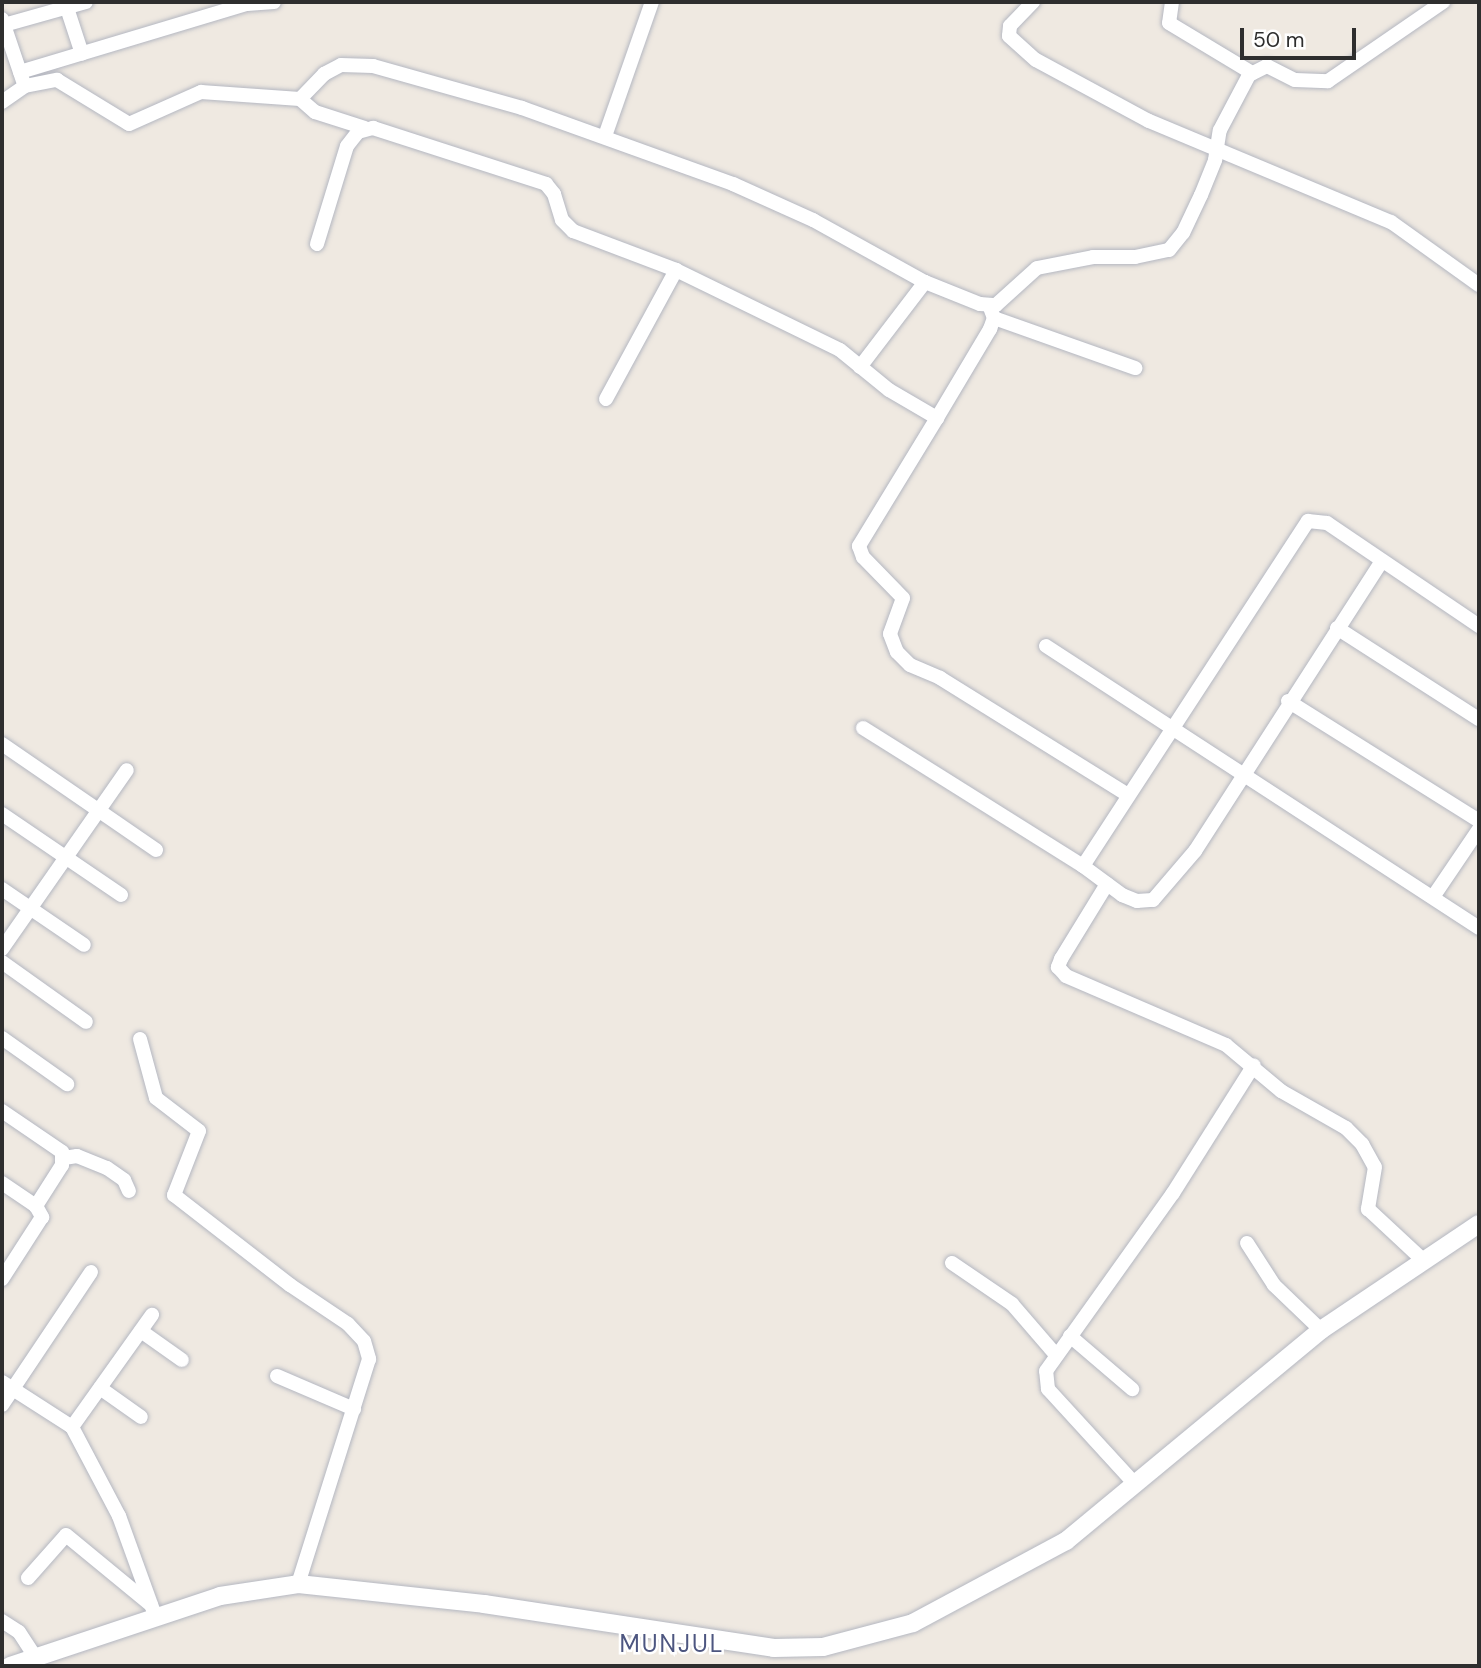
<!DOCTYPE html>
<style>
body{margin:0}
#map{position:relative;width:1481px;height:1668px;overflow:hidden;background:#efe9e1;font-family:"DM Sans",sans-serif}
div>[style]{position:absolute}
.roads{filter:drop-shadow(0 0 2px #b4b7c1) drop-shadow(0 0 2px #b4b7c1)}
.minor>*{height:14px;margin:-7px;padding:0 7px;transform-origin:7px;border-radius:7px;background:#fff}
.tertiary>*{height:18px;margin:-9px;padding:0 9px;transform-origin:9px;border-radius:9px;background:#fff}
span{translate:-50% -50%;white-space:nowrap;text-align:center;line-height:1.15;-webkit-text-stroke:5px #fff;paint-order:stroke}
.quarter-label{font-size:24px;color:#4d5680;letter-spacing:2px}
.frame{position:absolute;inset:0;border:4px solid #2e2e2e;pointer-events:none}
.scale{position:absolute;left:1240px;top:28px;width:116px;height:32px;box-sizing:border-box;border:4px solid #2e2e2e;border-top:0;padding-left:9px;font-size:21px;line-height:24px;white-space:nowrap;color:#2e2e2e;-webkit-text-stroke:5px #fff;paint-order:stroke}
</style>
<div id="map">
<div class="roads">
<div class="minor">
<div style="left:1033px;top:2px;width:33px;rotate:134deg"></div>
<div style="left:1010px;top:26px;width:10px;rotate:96deg"></div>
<div style="left:1009px;top:36px;width:36px;rotate:42deg"></div>
<div style="left:1036px;top:60px;width:128px;rotate:28.4deg"></div>
<div style="left:1149px;top:121px;width:262px;rotate:22.7deg"></div>
<div style="left:1391px;top:222px;width:108px;rotate:35.6deg"></div>
<div style="left:1172px;top:2px;width:21px;rotate:98deg"></div>
<div style="left:1169px;top:23px;width:97px;rotate:31.1deg"></div>
<div style="left:67px;top:8px;width:48px;rotate:71.9deg"></div>
<div style="left:2px;top:19px;width:65px;rotate:71.3deg"></div>
<div style="left:4px;top:25px;width:85px;rotate:-15.7deg"></div>
<div style="left:20px;top:72px;width:237px;rotate:-16.7deg"></div>
<div style="left:247px;top:4px;width:27px;rotate:-4deg"></div>
<div style="left:300px;top:99px;width:20px;rotate:41deg"></div>
<div style="left:315px;top:112px;width:52px;rotate:17.7deg"></div>
<div style="left:2px;top:102px;width:28px;rotate:-35deg"></div>
<div style="left:25px;top:86px;width:33px;rotate:-11deg"></div>
<div style="left:57px;top:80px;width:84px;rotate:31.4deg"></div>
<div style="left:129px;top:124px;width:79px;rotate:-24deg"></div>
<div style="left:201px;top:92px;width:99px;rotate:4deg"></div>
<div style="left:300px;top:99px;width:35px;rotate:-46deg"></div>
<div style="left:324px;top:74px;width:19px;rotate:-28deg"></div>
<div style="left:341px;top:65px;width:32px;rotate:2deg"></div>
<div style="left:373px;top:66px;width:155px;rotate:15.7deg"></div>
<div style="left:522px;top:108px;width:224px;rotate:19.8deg"></div>
<div style="left:733px;top:184px;width:88px;rotate:24.2deg"></div>
<div style="left:813px;top:220px;width:128px;rotate:29deg"></div>
<div style="left:925px;top:282px;width:59px;rotate:21.8deg"></div>
<div style="left:980px;top:304px;width:16px;rotate:4deg"></div>
<div style="left:996px;top:305px;width:55px;rotate:-42.1deg"></div>
<div style="left:1037px;top:268px;width:57px;rotate:-11.1deg"></div>
<div style="left:1093px;top:257px;width:42px"></div>
<div style="left:1135px;top:257px;width:35px;rotate:-12deg"></div>
<div style="left:1169px;top:250px;width:22px;rotate:-51deg"></div>
<div style="left:1183px;top:233px;width:42px;rotate:-64.7deg"></div>
<div style="left:1201px;top:195px;width:38px;rotate:-68deg"></div>
<div style="left:1215px;top:160px;width:30px;rotate:-81deg"></div>
<div style="left:1220px;top:130px;width:62px;rotate:-62.2deg"></div>
<div style="left:1249px;top:75px;width:20px;rotate:-27deg"></div>
<div style="left:1267px;top:66px;width:31px;rotate:27deg"></div>
<div style="left:1295px;top:80px;width:33px;rotate:2deg"></div>
<div style="left:1328px;top:81px;width:140px;rotate:-34.5deg"></div>
<div style="left:605px;top:136px;width:142px;rotate:-70.7deg"></div>
<div style="left:317px;top:244px;width:102px;rotate:-73deg"></div>
<div style="left:347px;top:146px;width:18px;rotate:-52deg"></div>
<div style="left:358px;top:132px;width:16px;rotate:-15deg"></div>
<div style="left:373px;top:128px;width:182px;rotate:17.9deg"></div>
<div style="left:546px;top:184px;width:13px;rotate:51deg"></div>
<div style="left:554px;top:194px;width:27px;rotate:73deg"></div>
<div style="left:562px;top:220px;width:16px;rotate:45deg"></div>
<div style="left:573px;top:231px;width:110px;rotate:20.7deg"></div>
<div style="left:676px;top:270px;width:182px;rotate:26deg"></div>
<div style="left:840px;top:350px;width:63px;rotate:39.2deg"></div>
<div style="left:889px;top:390px;width:56px;rotate:30.3deg"></div>
<div style="left:937px;top:418px;width:104px;rotate:-59.2deg"></div>
<div style="left:990px;top:329px;width:12px;rotate:-70deg"></div>
<div style="left:994px;top:318px;width:14px;rotate:-111deg"></div>
<div style="left:994px;top:318px;width:150px;rotate:19.5deg"></div>
<div style="left:860px;top:367px;width:107px;rotate:-52.6deg"></div>
<div style="left:606px;top:399px;width:147px;rotate:-61.5deg"></div>
<div style="left:937px;top:418px;width:150px;rotate:121.4deg"></div>
<div style="left:859px;top:546px;width:12px;rotate:70deg"></div>
<div style="left:863px;top:557px;width:57px;rotate:45.7deg"></div>
<div style="left:903px;top:598px;width:38px;rotate:110deg"></div>
<div style="left:890px;top:634px;width:19px;rotate:69deg"></div>
<div style="left:897px;top:652px;width:18px;rotate:45deg"></div>
<div style="left:910px;top:665px;width:33px;rotate:23deg"></div>
<div style="left:940px;top:678px;width:221px;rotate:31.9deg"></div>
<div style="left:1337px;top:628px;width:169px;rotate:32.7deg"></div>
<div style="left:1046px;top:646px;width:517px;rotate:33.07deg"></div>
<div style="left:1288px;top:701px;width:226px;rotate:32.1deg"></div>
<div style="left:863px;top:728px;width:260px;rotate:32.1deg"></div>
<div style="left:1083px;top:866px;width:49px;rotate:36.6deg"></div>
<div style="left:1122px;top:895px;width:16px;rotate:22deg"></div>
<div style="left:1137px;top:901px;width:16px;rotate:-4deg"></div>
<div style="left:1153px;top:900px;width:65px;rotate:-49.4deg"></div>
<div style="left:1195px;top:851px;width:345px;rotate:-57.2deg"></div>
<div style="left:2px;top:744px;width:187px;rotate:34.5deg"></div>
<div style="left:2px;top:814px;width:144px;rotate:34.2deg"></div>
<div style="left:1083px;top:866px;width:412px;rotate:-56.9deg"></div>
<div style="left:1308px;top:521px;width:19px;rotate:6deg"></div>
<div style="left:1327px;top:523px;width:184px;rotate:34.1deg"></div>
<div style="left:1107px;top:884px;width:88px;rotate:121.5deg"></div>
<div style="left:1061px;top:959px;width:9px;rotate:111deg"></div>
<div style="left:1058px;top:967px;width:12px;rotate:48deg"></div>
<div style="left:1066px;top:976px;width:174px;rotate:23.3deg"></div>
<div style="left:1226px;top:1045px;width:72px;rotate:39.9deg"></div>
<div style="left:1281px;top:1091px;width:75px;rotate:29.6deg"></div>
<div style="left:1346px;top:1128px;width:23px;rotate:45deg"></div>
<div style="left:1362px;top:1144px;width:26px;rotate:61deg"></div>
<div style="left:1375px;top:1167px;width:43px;rotate:99.5deg"></div>
<div style="left:1368px;top:1209px;width:76px;rotate:42.9deg"></div>
<div style="left:2px;top:889px;width:99px;rotate:34.3deg"></div>
<div style="left:1433px;top:897px;width:82px;rotate:-55.9deg"></div>
<div style="left:2px;top:949px;width:218px;rotate:-55.1deg"></div>
<div style="left:2px;top:962px;width:103px;rotate:35.5deg"></div>
<div style="left:2px;top:1038px;width:80px;rotate:35.3deg"></div>
<div style="left:140px;top:1039px;width:61px;rotate:74.8deg"></div>
<div style="left:156px;top:1098px;width:54px;rotate:37.5deg"></div>
<div style="left:199px;top:1131px;width:69px;rotate:111.3deg"></div>
<div style="left:174px;top:1195px;width:147px;rotate:37.8deg"></div>
<div style="left:290px;top:1285px;width:70px;rotate:33.9deg"></div>
<div style="left:348px;top:1324px;width:23px;rotate:47deg"></div>
<div style="left:364px;top:1341px;width:19px;rotate:74deg"></div>
<div style="left:369px;top:1359px;width:236px;rotate:107.5deg"></div>
<div style="left:2px;top:1111px;width:73px;rotate:34.3deg"></div>
<div style="left:62px;top:1152px;width:13px;rotate:90deg"></div>
<div style="left:62px;top:1165px;width:49px;rotate:122.4deg"></div>
<div style="left:64px;top:1158px;width:13px;rotate:-9deg"></div>
<div style="left:77px;top:1156px;width:32px;rotate:22deg"></div>
<div style="left:107px;top:1168px;width:21px;rotate:35deg"></div>
<div style="left:124px;top:1180px;width:12px;rotate:66deg"></div>
<div style="left:2px;top:1183px;width:41px;rotate:34.1deg"></div>
<div style="left:36px;top:1206px;width:13px;rotate:61deg"></div>
<div style="left:42px;top:1217px;width:74px;rotate:122.8deg"></div>
<div style="left:1247px;top:1243px;width:50px;rotate:57.3deg"></div>
<div style="left:1274px;top:1285px;width:65px;rotate:43.8deg"></div>
<div style="left:952px;top:1263px;width:73px;rotate:34.3deg"></div>
<div style="left:1012px;top:1304px;width:67px;rotate:49.2deg"></div>
<div style="left:141px;top:1331px;width:50px;rotate:35.3deg"></div>
<div style="left:1070px;top:1336px;width:82px;rotate:40.5deg"></div>
<div style="left:277px;top:1376px;width:84px;rotate:23.2deg"></div>
<div style="left:2px;top:1382px;width:83px;rotate:32.7deg"></div>
<div style="left:72px;top:1427px;width:101px;rotate:62.2deg"></div>
<div style="left:119px;top:1516px;width:109px;rotate:70.1deg"></div>
<div style="left:100px;top:1388px;width:50px;rotate:35.3deg"></div>
<div style="left:2px;top:1405px;width:160px;rotate:-56.2deg"></div>
<div style="left:72px;top:1427px;width:138px;rotate:-54.5deg"></div>
<div style="left:1135px;top:1484px;width:129px;rotate:-132.5deg"></div>
<div style="left:1048px;top:1389px;width:18px;rotate:-96deg"></div>
<div style="left:1046px;top:1371px;width:219px;rotate:-54.5deg"></div>
<div style="left:1173px;top:1193px;width:151px;rotate:-57.7deg"></div>
<div style="left:28px;top:1578px;width:57px;rotate:-48.5deg"></div>
<div style="left:66px;top:1535px;width:110px;rotate:39.5deg"></div>
<div style="left:2px;top:1621px;width:20px;rotate:33deg"></div>
<div style="left:19px;top:1632px;width:30px;rotate:57deg"></div>
</div>
<div class="tertiary">
<div style="left:10px;top:1666px;width:221px;rotate:-18.4deg"></div>
<div style="left:220px;top:1596px;width:79px;rotate:-8.7deg"></div>
<div style="left:298px;top:1584px;width:187px;rotate:6.1deg"></div>
<div style="left:484px;top:1604px;width:293px;rotate:8.6deg"></div>
<div style="left:774px;top:1648px;width:49px;rotate:-1.2deg"></div>
<div style="left:823px;top:1647px;width:93px;rotate:-14.9deg"></div>
<div style="left:913px;top:1623px;width:174px;rotate:-28.2deg"></div>
<div style="left:1066px;top:1541px;width:331px;rotate:-39.6deg"></div>
<div style="left:1321px;top:1330px;width:190px;rotate:-33.9deg"></div>
</div>
</div>
<div class="quarter-label">
<span style="left:672px;top:1644px">MUNJUL</span>
</div>
<div class="frame"></div>
<div class="scale">50 m</div>
</div>
